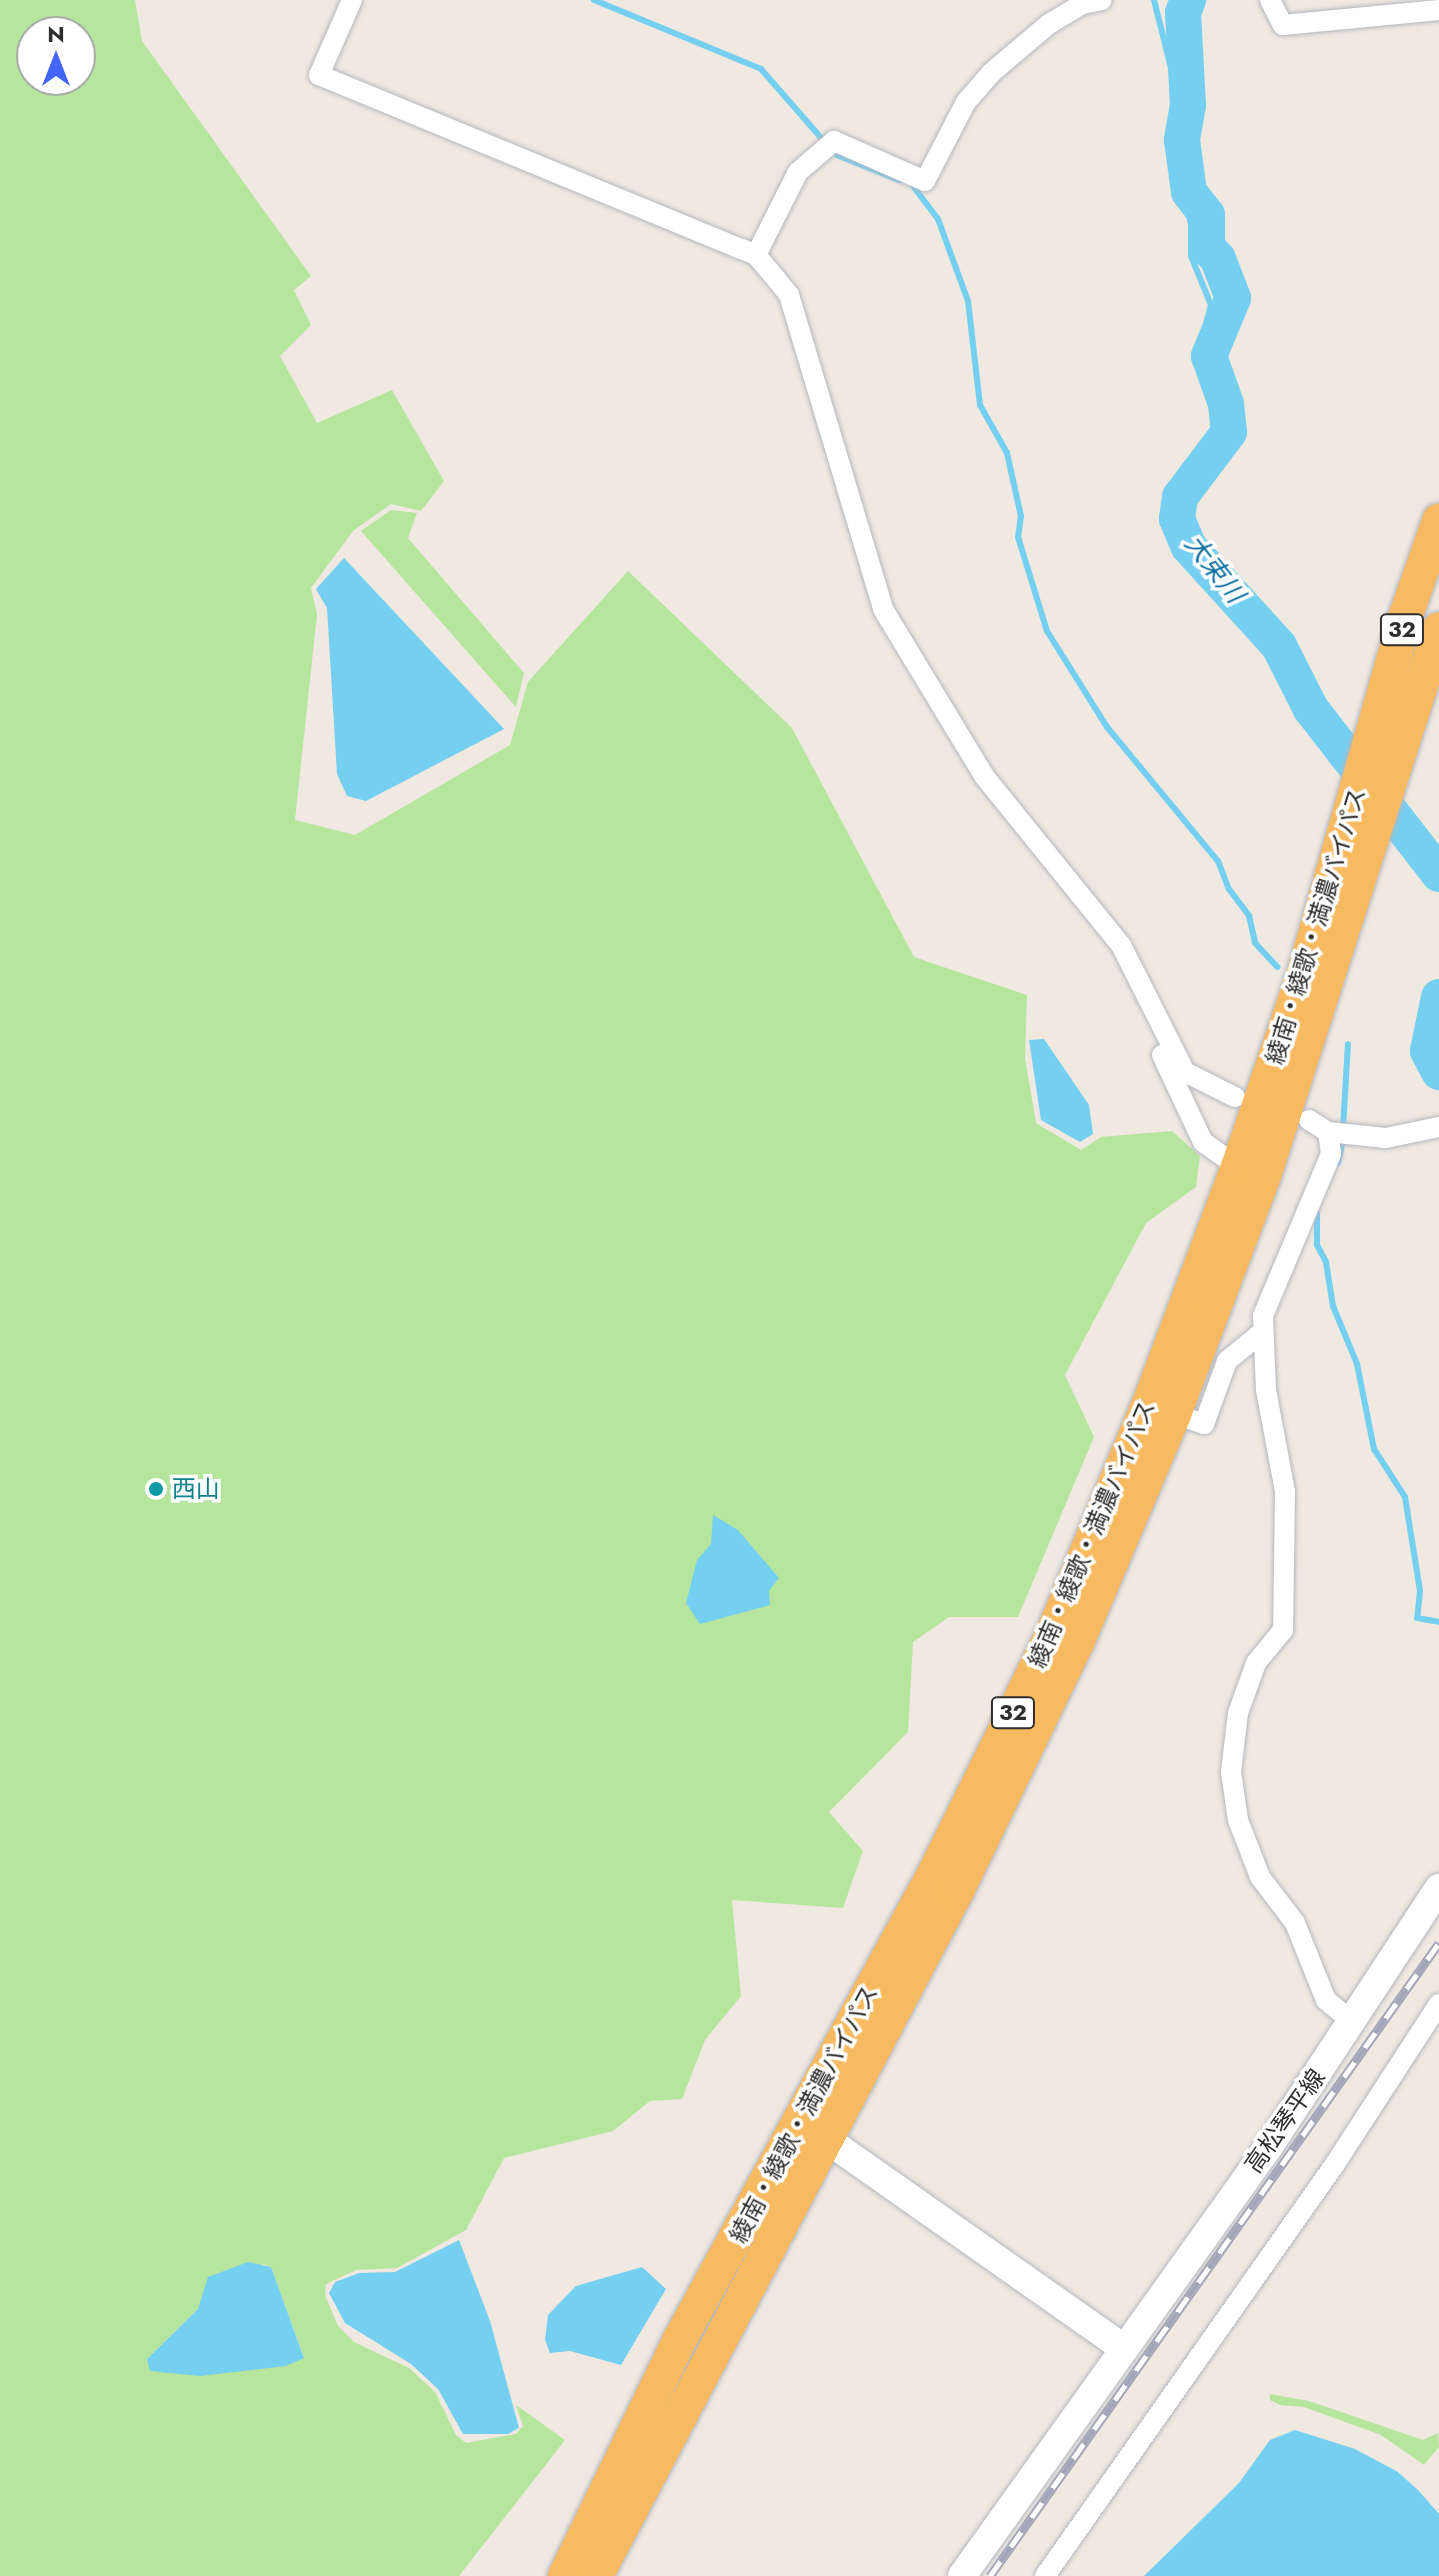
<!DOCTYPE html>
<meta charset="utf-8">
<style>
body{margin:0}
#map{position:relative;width:1439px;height:2576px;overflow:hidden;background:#efe9e1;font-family:Jost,"Noto Sans JP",sans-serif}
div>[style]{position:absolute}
.green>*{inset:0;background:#b6e59e}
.water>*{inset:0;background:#75cff0}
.stream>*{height:6px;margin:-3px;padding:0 3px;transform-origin:3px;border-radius:3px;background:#75cff0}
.river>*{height:36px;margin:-18px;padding:0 18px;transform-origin:18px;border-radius:18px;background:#75cff0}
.roads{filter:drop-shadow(0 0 2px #b4b7c1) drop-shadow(0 0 2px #b4b7c1)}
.minor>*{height:20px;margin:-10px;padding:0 10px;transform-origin:10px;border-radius:10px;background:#fff}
.secondary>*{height:28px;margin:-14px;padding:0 14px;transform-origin:14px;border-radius:14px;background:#fff}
.trunk>*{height:34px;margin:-17px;padding:0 17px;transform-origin:17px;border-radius:17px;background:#f8ba60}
.rail>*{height:9px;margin-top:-4.5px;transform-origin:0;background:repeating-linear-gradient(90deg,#fff 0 18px,#a3a6b8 0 36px);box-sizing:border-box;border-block:2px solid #a3a6b8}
.dots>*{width:22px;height:22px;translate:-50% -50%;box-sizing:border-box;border:4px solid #fff;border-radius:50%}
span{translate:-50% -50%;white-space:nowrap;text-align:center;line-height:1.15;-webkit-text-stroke:7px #fff;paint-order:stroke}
.shield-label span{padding:2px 6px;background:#fff;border:2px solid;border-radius:6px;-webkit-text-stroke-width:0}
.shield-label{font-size:22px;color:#2e2e2e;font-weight:700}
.street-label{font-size:24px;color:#2e2e2e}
.culture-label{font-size:24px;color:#0d838f}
.left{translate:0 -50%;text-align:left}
.water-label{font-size:26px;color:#0d6fa3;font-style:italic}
.north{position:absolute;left:16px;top:16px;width:80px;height:80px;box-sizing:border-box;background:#fff;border:2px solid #ababab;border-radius:50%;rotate:0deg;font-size:22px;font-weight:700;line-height:32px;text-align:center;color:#2e2e2e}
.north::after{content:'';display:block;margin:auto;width:28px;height:36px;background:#4264fb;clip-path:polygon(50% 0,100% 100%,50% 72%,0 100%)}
</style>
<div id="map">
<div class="green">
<div style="clip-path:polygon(evenodd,0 0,135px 0,142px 41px,311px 276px,294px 290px,311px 325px,280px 356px,317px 423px,392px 390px,444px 481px,421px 511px,391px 504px,353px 531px,311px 588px,317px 614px,295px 820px,355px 835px,510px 745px,528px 682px,628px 571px,792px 728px,914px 957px,1027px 995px,1025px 1058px,1036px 1123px,1081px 1150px,1101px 1137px,1172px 1131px,1200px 1156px,1196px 1187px,1146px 1223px,1065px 1375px,1094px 1437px,1018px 1617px,949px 1617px,913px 1642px,908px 1732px,829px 1812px,863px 1851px,843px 1908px,732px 1900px,741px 1996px,705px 2040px,682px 2099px,650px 2101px,613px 2131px,504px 2158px,466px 2230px,397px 2268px,356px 2270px,326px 2284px,325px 2295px,338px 2326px,354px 2342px,409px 2368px,435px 2392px,456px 2435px,466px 2443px,516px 2434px,523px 2426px,516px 2405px,565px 2440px,459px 2576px,0 2576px,0 0,32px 32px,80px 32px,80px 80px,32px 80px,32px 32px,0 0,264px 2264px,271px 2268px,304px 2357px,147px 2359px,198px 2309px,264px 2264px)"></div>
<div style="clip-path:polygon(391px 510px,417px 513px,408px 538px,524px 673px,516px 707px,361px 531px)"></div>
<div style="clip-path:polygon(1270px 2394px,1309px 2401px,1423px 2440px,1438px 2433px,1439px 2447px,1424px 2465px,1381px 2435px,1304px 2407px,1280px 2405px,1270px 2400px)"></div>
</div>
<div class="water">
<div style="clip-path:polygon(344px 558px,504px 729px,366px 801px,347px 796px,337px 774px,327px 608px,316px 589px)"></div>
<div style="clip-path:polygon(1044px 1039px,1089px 1105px,1093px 1134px,1080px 1142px,1041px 1120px,1029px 1040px)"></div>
<div style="clip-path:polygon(713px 1515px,738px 1530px,779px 1578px,769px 1591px,770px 1605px,700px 1624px,686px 1603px,697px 1560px,711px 1544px)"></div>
<div style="clip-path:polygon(459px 2240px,490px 2321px,519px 2428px,508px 2434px,463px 2434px,438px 2389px,411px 2364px,345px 2323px,329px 2293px,335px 2282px,359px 2273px,395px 2272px)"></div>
<div style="clip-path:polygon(248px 2262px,271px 2267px,304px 2358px,286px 2366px,200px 2376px,150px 2371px,147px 2359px,198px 2309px,208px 2277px)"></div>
<div style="clip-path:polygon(642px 2267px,666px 2289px,621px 2365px,570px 2351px,550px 2353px,545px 2340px,548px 2315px,576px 2286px)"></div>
<div style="clip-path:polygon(1295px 2430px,1355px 2449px,1398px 2472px,1419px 2491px,1439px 2514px,1439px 2576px,1144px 2576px,1239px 2483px,1270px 2440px)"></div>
</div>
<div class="stream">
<div style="left:594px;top:0;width:181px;rotate:22.4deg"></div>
<div style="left:761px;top:69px;width:94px;rotate:48.9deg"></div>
<div style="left:1154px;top:0;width:87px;rotate:76deg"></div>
<div style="left:1175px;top:84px;width:57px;rotate:93deg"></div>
<div style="left:1172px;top:141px;width:85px;rotate:77.1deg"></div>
<div style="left:1191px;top:224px;width:32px;rotate:90deg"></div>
<div style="left:1191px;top:256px;width:53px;rotate:67.8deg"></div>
<div style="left:1211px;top:305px;width:42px;rotate:105deg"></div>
<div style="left:1200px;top:346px;width:14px;rotate:78deg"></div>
<div style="left:1203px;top:360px;width:13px;rotate:39deg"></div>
<div style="left:837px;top:155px;width:67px;rotate:22deg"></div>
<div style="left:913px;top:186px;width:41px;rotate:52.9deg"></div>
<div style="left:938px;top:219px;width:87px;rotate:69.9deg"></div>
<div style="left:968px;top:301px;width:105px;rotate:83.4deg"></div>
<div style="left:980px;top:405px;width:55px;rotate:60.6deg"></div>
<div style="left:1007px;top:453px;width:65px;rotate:77.5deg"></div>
<div style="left:1021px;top:516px;width:21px;rotate:98deg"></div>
<div style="left:1018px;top:537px;width:98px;rotate:72.9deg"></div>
<div style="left:1047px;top:631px;width:113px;rotate:58deg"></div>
<div style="left:1107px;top:727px;width:174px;rotate:50.4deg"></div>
<div style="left:1218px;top:861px;width:30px;rotate:69deg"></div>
<div style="left:1229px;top:889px;width:34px;rotate:53deg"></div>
<div style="left:1249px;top:916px;width:28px;rotate:77deg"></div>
<div style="left:1255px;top:943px;width:33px;rotate:47deg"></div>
<div style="left:1343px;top:1128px;width:84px;rotate:-86.6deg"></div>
<div style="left:1338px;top:1163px;width:25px;rotate:-78deg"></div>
<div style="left:1317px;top:1214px;width:31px;rotate:90deg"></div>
<div style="left:1317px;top:1245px;width:19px;rotate:62deg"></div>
<div style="left:1326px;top:1262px;width:45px;rotate:81deg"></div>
<div style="left:1333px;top:1306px;width:63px;rotate:67.5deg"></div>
<div style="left:1357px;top:1364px;width:87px;rotate:78.7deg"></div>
<div style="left:1374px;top:1449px;width:57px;rotate:57.1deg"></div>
<div style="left:1405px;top:1497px;width:95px;rotate:80.9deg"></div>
<div style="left:1420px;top:1591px;width:27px;rotate:96deg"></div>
<div style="left:1417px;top:1618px;width:22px;rotate:10deg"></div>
</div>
<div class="river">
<div style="left:1188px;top:0;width:14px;rotate:111deg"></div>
<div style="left:1183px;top:13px;width:92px;rotate:86.9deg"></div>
<div style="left:1188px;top:105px;width:36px;rotate:100deg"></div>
<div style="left:1182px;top:140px;width:52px;rotate:82.3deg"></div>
<div style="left:1189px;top:192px;width:29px;rotate:52deg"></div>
<div style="left:1207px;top:215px;width:32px;rotate:90deg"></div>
<div style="left:1207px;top:247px;width:16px;rotate:47deg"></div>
<div style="left:1218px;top:259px;width:42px;rotate:69deg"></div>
<div style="left:1233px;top:298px;width:63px;rotate:112.5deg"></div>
<div style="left:1209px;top:356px;width:51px;rotate:70.5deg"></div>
<div style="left:1226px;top:404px;width:28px;rotate:84deg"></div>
<div style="left:1229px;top:432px;width:81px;rotate:127deg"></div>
<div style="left:1180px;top:497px;width:22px;rotate:98deg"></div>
<div style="left:1177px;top:519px;width:30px;rotate:67deg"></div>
<div style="left:1189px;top:547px;width:134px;rotate:47.7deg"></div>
<div style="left:1279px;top:646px;width:71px;rotate:63.1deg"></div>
<div style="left:1311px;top:709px;width:209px;rotate:52.2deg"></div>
<div style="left:1439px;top:997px;width:55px;rotate:101.5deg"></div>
<div style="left:1428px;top:1051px;width:24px;rotate:62deg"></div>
</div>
<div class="roads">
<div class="minor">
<div style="left:352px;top:0;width:82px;rotate:113.7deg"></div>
<div style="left:319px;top:75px;width:457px;rotate:22.4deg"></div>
<div style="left:742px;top:249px;width:15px;rotate:23deg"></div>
<div style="left:756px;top:255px;width:26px;rotate:50deg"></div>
<div style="left:773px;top:275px;width:26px;rotate:51deg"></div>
<div style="left:789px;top:295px;width:328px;rotate:73.3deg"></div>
<div style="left:883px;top:609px;width:195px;rotate:58.8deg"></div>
<div style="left:984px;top:776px;width:218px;rotate:51deg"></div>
<div style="left:1121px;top:945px;width:142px;rotate:63.3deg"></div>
<div style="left:1185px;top:1072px;width:56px;rotate:26.6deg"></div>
<div style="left:1270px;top:0;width:28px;rotate:63deg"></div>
<div style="left:1283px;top:25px;width:157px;rotate:-5.5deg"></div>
<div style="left:756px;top:255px;width:93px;rotate:-63.2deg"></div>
<div style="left:798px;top:172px;width:48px;rotate:-40.7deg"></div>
<div style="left:834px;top:141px;width:99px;rotate:23.7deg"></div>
<div style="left:925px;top:181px;width:89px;rotate:-62.6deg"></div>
<div style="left:966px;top:102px;width:38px;rotate:-49deg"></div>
<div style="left:991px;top:73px;width:76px;rotate:-40.2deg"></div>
<div style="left:1049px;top:24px;width:39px;rotate:-31deg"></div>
<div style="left:1082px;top:4px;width:20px;rotate:-11deg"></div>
<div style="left:1162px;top:1055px;width:96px;rotate:64.8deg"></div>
<div style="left:1203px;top:1142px;width:43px;rotate:35.5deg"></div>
<div style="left:1309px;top:1120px;width:22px;rotate:32deg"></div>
<div style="left:1328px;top:1132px;width:58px;rotate:5.9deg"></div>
<div style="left:1386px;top:1138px;width:54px;rotate:-11.7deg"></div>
<div style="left:1328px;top:1132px;width:22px;rotate:82deg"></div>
<div style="left:1331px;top:1154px;width:176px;rotate:112.8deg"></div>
<div style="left:1263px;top:1316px;width:74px;rotate:87.7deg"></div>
<div style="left:1266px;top:1390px;width:104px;rotate:79.4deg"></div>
<div style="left:1285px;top:1492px;width:138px;rotate:90.8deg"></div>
<div style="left:1283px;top:1630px;width:43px;rotate:129.3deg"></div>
<div style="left:1256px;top:1663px;width:53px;rotate:109.8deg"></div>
<div style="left:1238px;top:1713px;width:59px;rotate:96.8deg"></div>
<div style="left:1231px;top:1772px;width:49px;rotate:81.7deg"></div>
<div style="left:1238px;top:1820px;width:61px;rotate:68.9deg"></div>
<div style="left:1260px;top:1877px;width:58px;rotate:52.7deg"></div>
<div style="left:1295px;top:1923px;width:83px;rotate:68.1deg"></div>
<div style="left:1326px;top:2000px;width:35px;rotate:40deg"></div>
<div style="left:1174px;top:1414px;width:32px;rotate:18deg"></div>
<div style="left:1204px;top:1424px;width:67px;rotate:-69.9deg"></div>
<div style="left:1227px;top:1361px;width:44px;rotate:-39.5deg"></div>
<div style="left:1045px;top:2576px;width:504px;rotate:-54.86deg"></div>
<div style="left:1335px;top:2164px;width:191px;rotate:-57deg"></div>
</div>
<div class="secondary">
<div style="left:809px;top:2127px;width:383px;rotate:35.1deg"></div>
<div style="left:962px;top:2576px;width:526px;rotate:-54.44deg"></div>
<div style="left:1268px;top:2148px;width:311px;rotate:-56.7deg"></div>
</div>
<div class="trunk">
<div style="left:565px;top:2576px;width:261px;rotate:-64.1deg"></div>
<div style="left:679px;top:2341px;width:534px;rotate:-61.37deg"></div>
<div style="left:935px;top:1872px;width:264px;rotate:-63.7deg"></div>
<div style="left:1052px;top:1635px;width:248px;rotate:-67.3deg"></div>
<div style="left:1148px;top:1406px;width:255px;rotate:-69.4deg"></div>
<div style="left:1238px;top:1167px;width:205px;rotate:-71.2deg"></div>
<div style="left:1304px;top:973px;width:372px;rotate:-74.1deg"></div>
<div style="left:1406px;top:615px;width:100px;rotate:-70.7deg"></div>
<div style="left:596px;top:2576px;width:774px;rotate:-62.21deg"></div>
<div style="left:957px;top:1891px;width:276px;rotate:-64.2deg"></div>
<div style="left:1077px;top:1643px;width:249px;rotate:-67deg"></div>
<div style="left:1174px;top:1414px;width:254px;rotate:-69.3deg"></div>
<div style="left:1264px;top:1176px;width:574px;rotate:-72.26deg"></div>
</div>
</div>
<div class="rail">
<div style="left:990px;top:2576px;width:776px;rotate:-54.65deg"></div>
</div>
<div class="dots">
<div style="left:156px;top:1489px;background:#0f9aa8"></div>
</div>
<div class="shield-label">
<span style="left:1402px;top:630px">32</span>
<span style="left:1013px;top:1713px">32</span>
</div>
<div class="street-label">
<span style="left:1316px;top:926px;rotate:-73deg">綾南・綾歌・満濃バイパス</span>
<span style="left:1092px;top:1534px;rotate:-67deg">綾南・綾歌・満濃バイパス</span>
<span style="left:804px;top:2114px;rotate:-62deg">綾南・綾歌・満濃バイパス</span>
<span style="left:1285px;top:2121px;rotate:-55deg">高松琴平線</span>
</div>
<div class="culture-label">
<span class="left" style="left:172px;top:1489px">西山</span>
</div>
<div class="water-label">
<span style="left:1214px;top:569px;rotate:52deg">大束川</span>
</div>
<div class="north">N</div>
</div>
